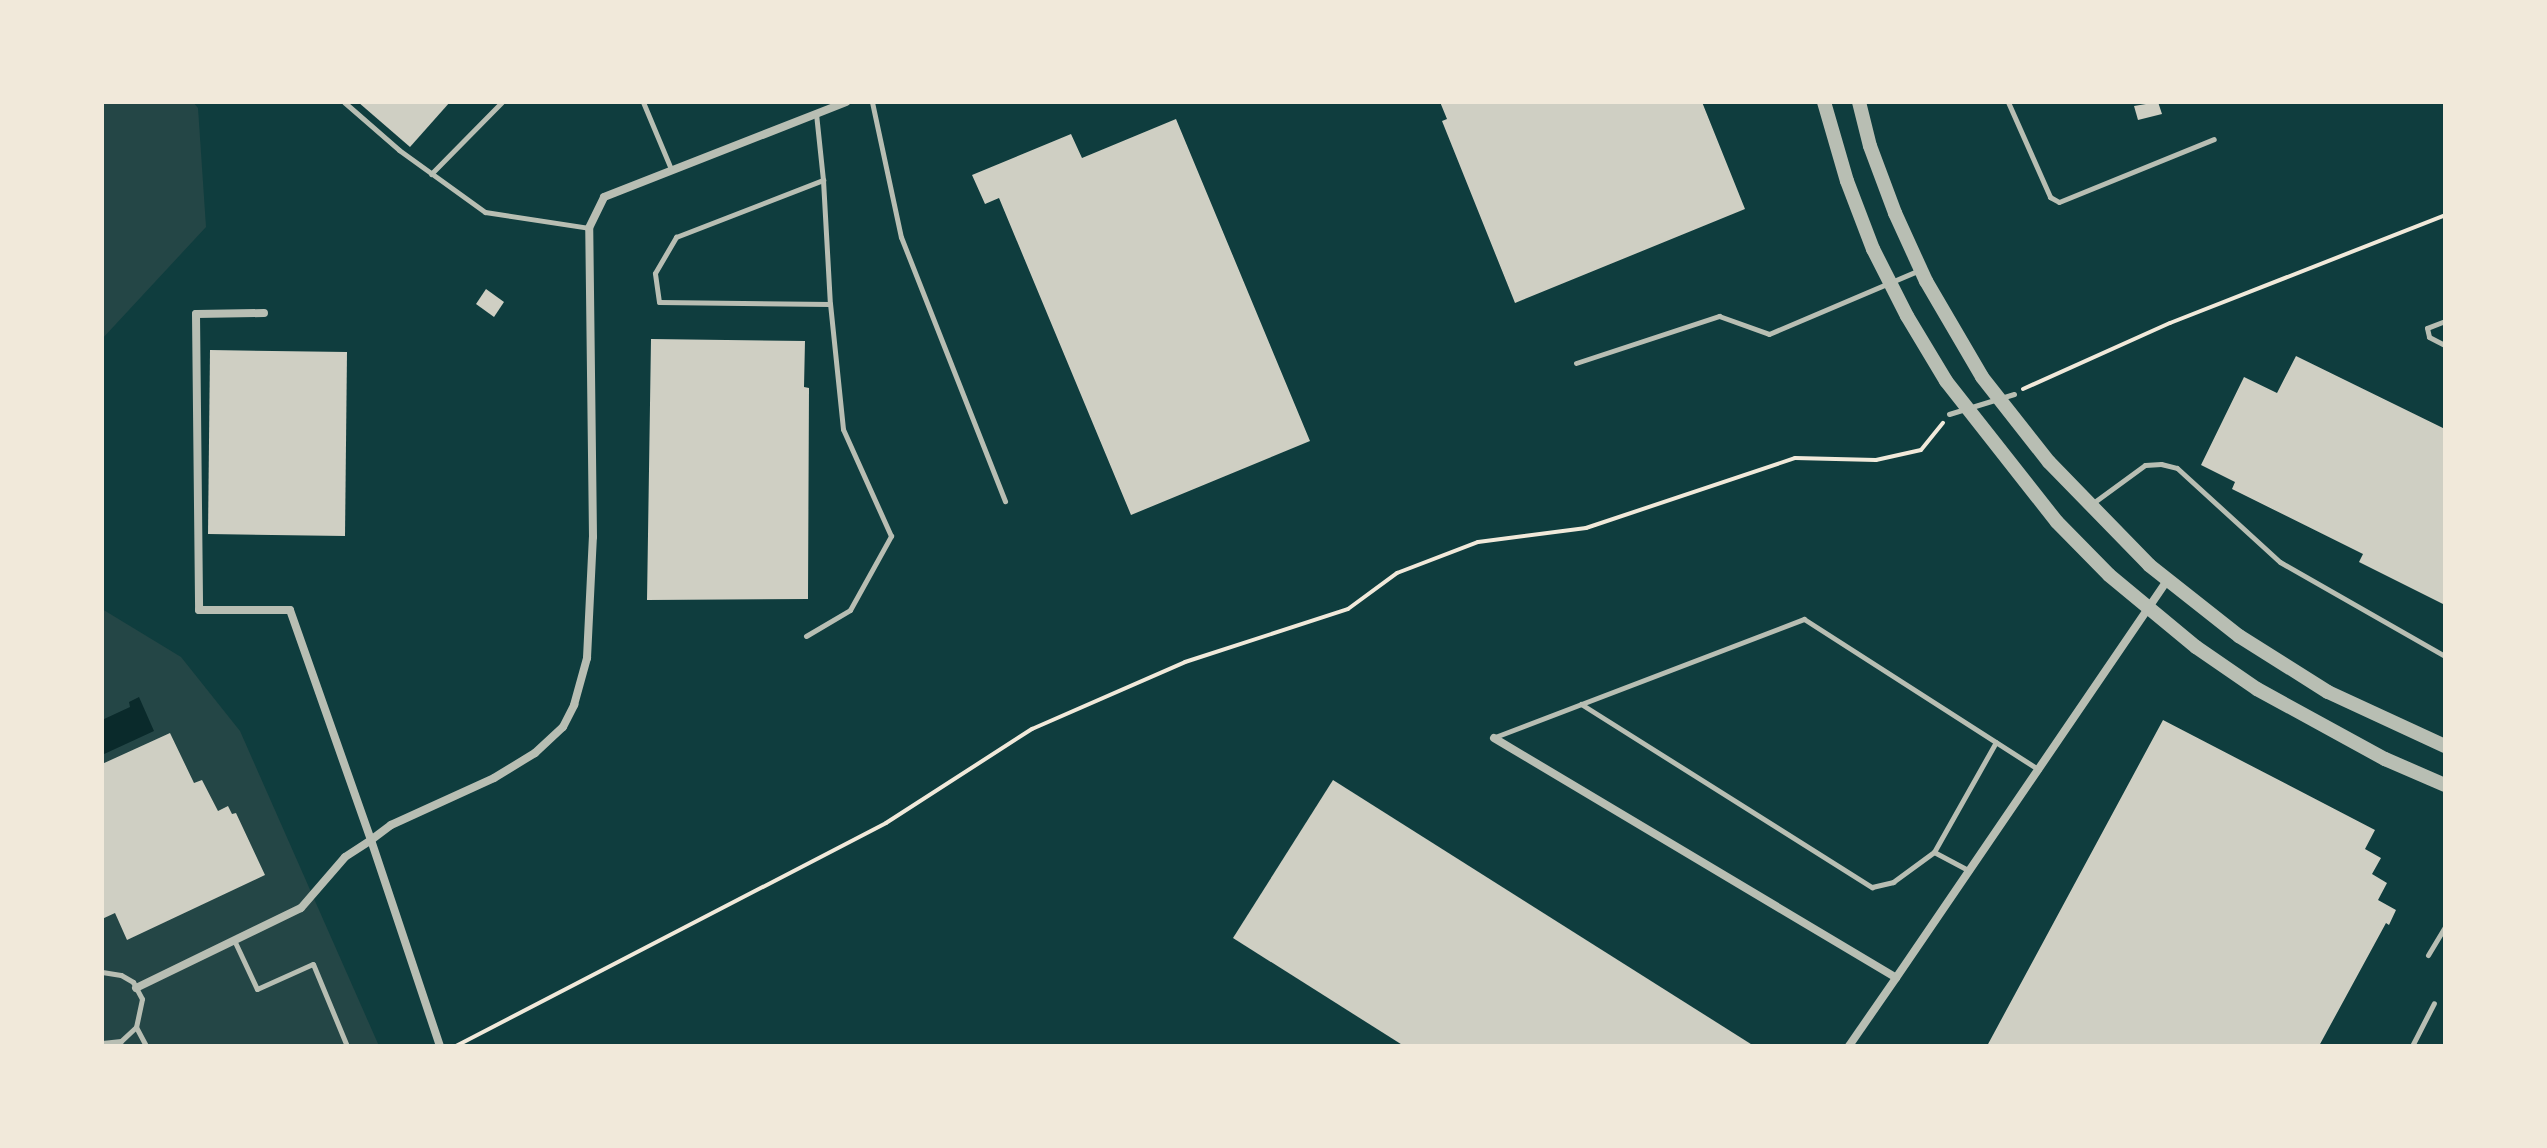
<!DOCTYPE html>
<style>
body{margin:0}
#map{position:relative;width:2547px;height:1148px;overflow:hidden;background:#0f3d3e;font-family:"Asap Condensed",sans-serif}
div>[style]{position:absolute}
.green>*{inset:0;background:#244646}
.water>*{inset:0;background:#0a2a2b}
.building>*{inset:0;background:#cfcfc3}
.path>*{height:4px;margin:-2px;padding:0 2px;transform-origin:2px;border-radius:2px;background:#f1e9da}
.service>*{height:5px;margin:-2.5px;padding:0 2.5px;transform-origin:2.5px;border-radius:2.5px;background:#b8beb3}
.minor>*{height:8px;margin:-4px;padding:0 4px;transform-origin:4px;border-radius:4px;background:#b8beb3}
.tertiary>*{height:14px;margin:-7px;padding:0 7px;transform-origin:7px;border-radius:7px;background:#b8beb3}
span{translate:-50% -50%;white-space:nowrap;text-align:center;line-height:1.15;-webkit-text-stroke:8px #f1e9da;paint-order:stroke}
.frame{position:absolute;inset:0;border:104px solid #f1e9da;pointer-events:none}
</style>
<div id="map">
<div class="green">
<div style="clip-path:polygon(102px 102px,193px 102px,198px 108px,206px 227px,102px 339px)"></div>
<div style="clip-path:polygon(102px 609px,181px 657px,240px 731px,379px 1046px,102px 1046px)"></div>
</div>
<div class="water">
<div style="clip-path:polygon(139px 697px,154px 731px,102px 755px,102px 720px,130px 707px,129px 702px)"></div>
</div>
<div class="building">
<div style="clip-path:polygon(358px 102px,450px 102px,410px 147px)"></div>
<div style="clip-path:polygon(1440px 102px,1702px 102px,1745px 209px,1515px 303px,1442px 121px,1447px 119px)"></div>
<div style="clip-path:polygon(2158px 102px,2162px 114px,2138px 120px,2134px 106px)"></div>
<div style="clip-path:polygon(1176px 119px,1310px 441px,1131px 515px,999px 198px,985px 204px,972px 175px,1071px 134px,1082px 158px)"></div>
<div style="clip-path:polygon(486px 289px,504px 302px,494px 317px,476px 304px)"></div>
<div style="clip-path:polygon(651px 339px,805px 341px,804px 387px,809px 388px,808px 599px,647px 600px)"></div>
<div style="clip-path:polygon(210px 350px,347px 352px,345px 536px,208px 534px)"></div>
<div style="clip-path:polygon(2296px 356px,2445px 429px,2445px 605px,2359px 562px,2363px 554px,2232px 489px,2235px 482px,2201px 465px,2244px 377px,2277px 393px)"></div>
<div style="clip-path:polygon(2163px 720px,2375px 830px,2365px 849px,2381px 858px,2372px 874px,2387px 883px,2378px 900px,2396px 910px,2389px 925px,2386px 923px,2319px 1046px,1987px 1046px)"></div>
<div style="clip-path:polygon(170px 733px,194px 783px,202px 780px,218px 811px,228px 806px,232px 814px,236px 813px,265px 875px,127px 940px,115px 913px,102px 919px,102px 764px)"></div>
<div style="clip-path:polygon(1333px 780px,1754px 1046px,1404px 1046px,1233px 938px)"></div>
</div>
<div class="path">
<div style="left:2023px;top:389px;width:161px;rotate:-24.2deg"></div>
<div style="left:2170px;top:323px;width:295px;rotate:-21.4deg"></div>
<div style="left:456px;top:1046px;width:484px;rotate:-27.4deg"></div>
<div style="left:886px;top:823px;width:174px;rotate:-32.8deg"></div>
<div style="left:1032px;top:729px;width:167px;rotate:-23.6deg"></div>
<div style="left:1185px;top:662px;width:171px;rotate:-18deg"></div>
<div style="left:1348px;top:609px;width:61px;rotate:-36.3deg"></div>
<div style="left:1397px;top:573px;width:87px;rotate:-20.9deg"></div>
<div style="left:1478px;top:542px;width:109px;rotate:-7.4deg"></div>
<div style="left:1586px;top:528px;width:220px;rotate:-18.5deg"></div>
<div style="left:1795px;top:458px;width:81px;rotate:1.4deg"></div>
<div style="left:1876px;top:460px;width:46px;rotate:-12.5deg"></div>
<div style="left:1921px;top:450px;width:35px;rotate:-51deg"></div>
</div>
<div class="service">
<div style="left:344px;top:102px;width:73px;rotate:41.1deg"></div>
<div style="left:399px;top:150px;width:106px;rotate:35.8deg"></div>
<div style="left:485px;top:212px;width:105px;rotate:8.7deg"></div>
<div style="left:643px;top:102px;width:73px;rotate:67.3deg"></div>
<div style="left:872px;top:102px;width:138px;rotate:77.9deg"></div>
<div style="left:901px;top:237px;width:284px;rotate:68.5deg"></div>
<div style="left:2008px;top:102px;width:104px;rotate:66.1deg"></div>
<div style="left:2050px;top:197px;width:10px;rotate:29deg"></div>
<div style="left:2059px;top:202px;width:167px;rotate:-22.1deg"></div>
<div style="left:431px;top:174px;width:101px;rotate:-45.4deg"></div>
<div style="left:823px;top:180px;width:124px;rotate:86.8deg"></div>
<div style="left:2445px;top:321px;width:19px;rotate:159deg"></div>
<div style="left:2427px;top:328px;width:9px;rotate:77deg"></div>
<div style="left:2429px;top:337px;width:18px;rotate:27deg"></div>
<div style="left:1576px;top:363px;width:151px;rotate:-18.2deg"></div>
<div style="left:1719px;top:316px;width:53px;rotate:19.8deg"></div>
<div style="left:1769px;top:334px;width:164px;rotate:-23deg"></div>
<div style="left:1949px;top:414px;width:68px;rotate:-17.1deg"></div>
<div style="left:2093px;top:503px;width:64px;rotate:-36.2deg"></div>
<div style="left:2145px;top:465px;width:16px;rotate:-4deg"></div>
<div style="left:2161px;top:464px;width:16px;rotate:14deg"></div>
<div style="left:2177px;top:468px;width:139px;rotate:42.4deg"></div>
<div style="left:2280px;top:562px;width:190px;rotate:29.7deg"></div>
<div style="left:806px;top:636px;width:51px;rotate:-30.6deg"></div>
<div style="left:850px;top:610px;width:85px;rotate:-61deg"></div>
<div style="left:891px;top:536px;width:117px;rotate:-114.2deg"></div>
<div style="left:843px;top:429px;width:126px;rotate:-95.9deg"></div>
<div style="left:830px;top:304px;width:171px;rotate:-179.3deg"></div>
<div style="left:659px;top:302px;width:29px;rotate:-98deg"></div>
<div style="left:655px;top:273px;width:42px;rotate:-59.7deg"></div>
<div style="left:676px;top:237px;width:158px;rotate:-21.2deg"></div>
<div style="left:823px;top:180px;width:67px;rotate:-96deg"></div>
<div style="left:1581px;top:704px;width:344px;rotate:32.2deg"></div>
<div style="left:1872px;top:887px;width:22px;rotate:-13deg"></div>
<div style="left:1893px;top:882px;width:51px;rotate:-36.2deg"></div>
<div style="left:1934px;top:852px;width:40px;rotate:28deg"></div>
<div style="left:1495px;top:737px;width:331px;rotate:-20.9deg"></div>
<div style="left:1804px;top:619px;width:279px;rotate:32.7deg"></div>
<div style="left:1934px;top:852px;width:126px;rotate:-60.6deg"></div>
<div style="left:234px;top:940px;width:54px;rotate:64.9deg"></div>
<div style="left:257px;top:989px;width:61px;rotate:-24.1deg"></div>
<div style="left:313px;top:964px;width:89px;rotate:67.5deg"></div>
<div style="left:2428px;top:955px;width:33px;rotate:-59deg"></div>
<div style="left:102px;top:972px;width:19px;rotate:9deg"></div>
<div style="left:121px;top:975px;width:14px;rotate:30deg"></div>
<div style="left:133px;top:982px;width:19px;rotate:62deg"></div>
<div style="left:142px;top:999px;width:29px;rotate:102deg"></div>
<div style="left:136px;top:1027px;width:21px;rotate:137deg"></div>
<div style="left:121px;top:1041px;width:19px;rotate:174deg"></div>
<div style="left:136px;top:1027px;width:21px;rotate:62deg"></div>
<div style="left:2412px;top:1046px;width:48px;rotate:-62.9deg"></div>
</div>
<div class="minor">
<div style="left:264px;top:313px;width:68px;rotate:179.2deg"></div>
<div style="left:196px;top:314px;width:296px;rotate:89.4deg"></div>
<div style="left:199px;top:610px;width:91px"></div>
<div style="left:290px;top:610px;width:244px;rotate:70.6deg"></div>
<div style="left:371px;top:840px;width:25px;rotate:-37deg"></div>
<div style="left:391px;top:825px;width:113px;rotate:-24.5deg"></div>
<div style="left:494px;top:778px;width:48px;rotate:-31.4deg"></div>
<div style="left:535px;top:753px;width:38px;rotate:-43deg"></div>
<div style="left:563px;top:727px;width:25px;rotate:-63deg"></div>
<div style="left:574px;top:705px;width:49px;rotate:-74.5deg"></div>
<div style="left:587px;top:658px;width:121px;rotate:-87.2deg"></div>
<div style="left:593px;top:537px;width:309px;rotate:-90.7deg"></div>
<div style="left:589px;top:228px;width:34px;rotate:-64deg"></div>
<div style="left:604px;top:197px;width:260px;rotate:-21.4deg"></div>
<div style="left:1494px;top:738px;width:468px;rotate:30.8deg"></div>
<div style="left:1896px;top:978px;width:83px;rotate:124.7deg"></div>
<div style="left:1896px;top:978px;width:482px;rotate:-55.7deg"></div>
<div style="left:136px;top:988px;width:183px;rotate:-25.9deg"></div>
<div style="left:301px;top:908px;width:67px;rotate:-49.2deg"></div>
<div style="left:345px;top:857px;width:31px;rotate:-33deg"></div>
<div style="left:371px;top:840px;width:217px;rotate:71.5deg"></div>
</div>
<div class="tertiary">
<div style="left:1824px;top:102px;width:82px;rotate:73.8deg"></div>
<div style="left:1847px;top:181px;width:73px;rotate:69.1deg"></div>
<div style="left:1873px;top:249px;width:75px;rotate:63.1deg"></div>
<div style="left:1907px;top:316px;width:76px;rotate:59deg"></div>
<div style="left:1946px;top:381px;width:179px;rotate:51.8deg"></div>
<div style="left:2057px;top:522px;width:74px;rotate:45.5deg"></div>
<div style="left:2109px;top:575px;width:113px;rotate:39.6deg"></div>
<div style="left:2196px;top:647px;width:74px;rotate:34.5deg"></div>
<div style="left:2257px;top:689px;width:146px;rotate:28.7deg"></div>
<div style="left:2385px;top:759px;width:65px;rotate:23.4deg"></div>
<div style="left:1859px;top:102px;width:45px;rotate:76deg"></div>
<div style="left:1870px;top:146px;width:72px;rotate:69.5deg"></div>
<div style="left:1895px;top:213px;width:75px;rotate:65.5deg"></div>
<div style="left:1926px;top:281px;width:111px;rotate:59.7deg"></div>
<div style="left:1982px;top:377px;width:108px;rotate:51.8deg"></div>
<div style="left:2049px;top:462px;width:144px;rotate:45.8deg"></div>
<div style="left:2149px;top:565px;width:115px;rotate:38.3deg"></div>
<div style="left:2239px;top:636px;width:105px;rotate:32.2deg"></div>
<div style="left:2328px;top:692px;width:129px;rotate:24.8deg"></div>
</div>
<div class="frame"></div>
</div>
